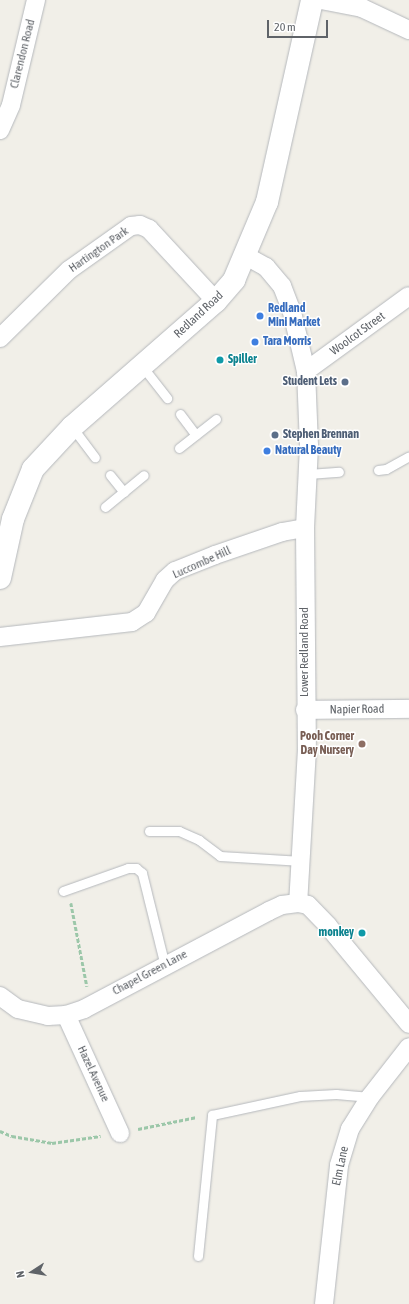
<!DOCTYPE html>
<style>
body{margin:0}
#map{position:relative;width:409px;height:1304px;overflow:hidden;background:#f1efe8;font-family:"Asap Condensed",sans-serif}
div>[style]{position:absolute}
.path>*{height:2.5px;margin-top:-1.25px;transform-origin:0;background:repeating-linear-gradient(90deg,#9cc7a9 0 4px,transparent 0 6px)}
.roads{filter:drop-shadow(0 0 1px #b5b8bc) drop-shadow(0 0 1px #b5b8bc)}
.service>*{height:9px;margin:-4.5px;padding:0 4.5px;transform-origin:4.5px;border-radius:4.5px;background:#fff}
.minor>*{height:18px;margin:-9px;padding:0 9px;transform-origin:9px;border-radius:9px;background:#fff}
.tertiary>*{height:22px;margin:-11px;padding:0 11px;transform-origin:11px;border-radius:11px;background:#fff}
.dots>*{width:11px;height:11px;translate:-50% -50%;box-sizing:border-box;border:2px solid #fff;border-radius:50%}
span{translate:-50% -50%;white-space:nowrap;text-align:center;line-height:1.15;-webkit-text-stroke:3px #fff;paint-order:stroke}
.street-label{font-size:12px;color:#5f6368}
.shop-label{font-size:12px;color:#366cbe;font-weight:700}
.left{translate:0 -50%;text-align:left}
.culture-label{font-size:12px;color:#0d838f;font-weight:700}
.right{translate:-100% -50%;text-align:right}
.service-label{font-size:12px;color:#4e5e75;font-weight:700}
.education-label{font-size:12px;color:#785e54;font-weight:700}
.north{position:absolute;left:12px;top:1252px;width:40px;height:40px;-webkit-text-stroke:3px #fff;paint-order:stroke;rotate:258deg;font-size:11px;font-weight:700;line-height:16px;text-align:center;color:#5f6368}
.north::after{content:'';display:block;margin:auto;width:14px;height:18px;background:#5f6368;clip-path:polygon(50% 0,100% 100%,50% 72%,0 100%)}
.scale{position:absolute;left:267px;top:20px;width:61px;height:18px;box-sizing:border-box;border:2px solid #5f6368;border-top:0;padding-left:5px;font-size:12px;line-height:14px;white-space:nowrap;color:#5f6368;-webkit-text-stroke:3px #fff;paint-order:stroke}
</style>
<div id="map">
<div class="path">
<div style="left:71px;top:903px;width:85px;rotate:79.1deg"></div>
<div style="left:138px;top:1129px;width:60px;rotate:-11.5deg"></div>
<div style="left:0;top:1131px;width:13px;rotate:23deg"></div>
<div style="left:12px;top:1136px;width:41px;rotate:9.9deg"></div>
<div style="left:52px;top:1143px;width:49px;rotate:-8.1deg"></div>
</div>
<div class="roads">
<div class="service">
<div style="left:142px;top:366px;width:41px;rotate:52deg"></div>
<div style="left:180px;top:414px;width:26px;rotate:53deg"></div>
<div style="left:72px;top:427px;width:38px;rotate:53deg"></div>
<div style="left:179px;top:448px;width:47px;rotate:-38.1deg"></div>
<div style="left:378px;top:470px;width:8px;rotate:-7deg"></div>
<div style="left:386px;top:469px;width:26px;rotate:-29deg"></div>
<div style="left:308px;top:474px;width:31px;rotate:-4deg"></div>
<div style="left:110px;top:475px;width:22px;rotate:51deg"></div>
<div style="left:105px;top:507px;width:50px;rotate:-39.4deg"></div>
<div style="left:149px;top:831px;width:30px"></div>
<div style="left:179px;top:831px;width:22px;rotate:24deg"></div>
<div style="left:199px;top:840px;width:26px;rotate:37deg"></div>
<div style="left:220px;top:856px;width:82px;rotate:3.5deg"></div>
<div style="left:63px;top:891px;width:69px;rotate:-19.5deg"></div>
<div style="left:128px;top:868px;width:8px"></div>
<div style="left:136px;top:868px;width:8px;rotate:40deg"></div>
<div style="left:142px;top:873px;width:96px;rotate:76.1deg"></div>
<div style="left:198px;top:1256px;width:142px;rotate:-84.3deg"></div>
<div style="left:212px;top:1115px;width:90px;rotate:-12.2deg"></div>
<div style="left:300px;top:1096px;width:36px;rotate:-3deg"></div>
<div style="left:336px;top:1094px;width:34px;rotate:5deg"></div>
</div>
<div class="minor">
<div style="left:321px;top:0;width:42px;rotate:11deg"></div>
<div style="left:362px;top:8px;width:52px;rotate:25.1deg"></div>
<div style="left:0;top:130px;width:27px;rotate:-66deg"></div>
<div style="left:11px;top:105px;width:108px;rotate:-76.6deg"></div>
<div style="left:246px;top:256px;width:23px;rotate:29deg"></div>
<div style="left:266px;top:267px;width:25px;rotate:50deg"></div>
<div style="left:282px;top:286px;width:28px;rotate:69deg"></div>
<div style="left:292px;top:312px;width:61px;rotate:76.7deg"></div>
<div style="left:306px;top:371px;width:75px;rotate:87.7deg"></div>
<div style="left:309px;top:446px;width:82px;rotate:92.8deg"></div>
<div style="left:305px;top:528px;width:221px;rotate:89.5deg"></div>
<div style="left:307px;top:749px;width:154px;rotate:93.3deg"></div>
<div style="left:0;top:338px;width:97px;rotate:-44.6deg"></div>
<div style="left:69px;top:270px;width:76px;rotate:-35.4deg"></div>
<div style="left:131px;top:226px;width:9px;rotate:-6deg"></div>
<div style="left:140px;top:225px;width:10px;rotate:24deg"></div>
<div style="left:149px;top:229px;width:98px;rotate:47.1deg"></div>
<div style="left:306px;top:371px;width:127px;rotate:-36.1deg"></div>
<div style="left:0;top:637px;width:133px;rotate:-6.5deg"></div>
<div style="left:132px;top:622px;width:17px;rotate:-33deg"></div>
<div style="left:146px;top:613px;width:38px;rotate:-60deg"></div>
<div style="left:165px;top:580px;width:13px;rotate:-42deg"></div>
<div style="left:175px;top:571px;width:43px;rotate:-21.8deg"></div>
<div style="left:215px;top:555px;width:71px;rotate:-18.9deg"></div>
<div style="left:282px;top:532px;width:23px;rotate:-10deg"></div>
<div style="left:305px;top:710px;width:104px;rotate:-0.6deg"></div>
<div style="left:0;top:996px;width:22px;rotate:36deg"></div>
<div style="left:18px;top:1009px;width:31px;rotate:13deg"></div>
<div style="left:48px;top:1016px;width:18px;rotate:-3deg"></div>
<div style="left:66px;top:1015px;width:19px;rotate:-18deg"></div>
<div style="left:84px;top:1009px;width:209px;rotate:-27.9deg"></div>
<div style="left:269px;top:911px;width:14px;rotate:-25deg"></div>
<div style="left:282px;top:905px;width:16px;rotate:-7deg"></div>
<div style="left:298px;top:903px;width:10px;rotate:11deg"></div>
<div style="left:308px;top:905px;width:29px;rotate:46deg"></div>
<div style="left:328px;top:926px;width:127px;rotate:50.4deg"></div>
<div style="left:66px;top:1015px;width:130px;rotate:65.4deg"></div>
<div style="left:324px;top:1304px;width:140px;rotate:-83.8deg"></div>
<div style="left:339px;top:1165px;width:38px;rotate:-73deg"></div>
<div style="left:350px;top:1129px;width:38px;rotate:-58deg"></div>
<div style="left:370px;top:1097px;width:63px;rotate:-52deg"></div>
</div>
<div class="tertiary">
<div style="left:0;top:578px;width:60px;rotate:-77.6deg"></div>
<div style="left:13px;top:519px;width:54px;rotate:-68.2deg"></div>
<div style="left:33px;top:469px;width:57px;rotate:-47.1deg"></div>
<div style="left:72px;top:427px;width:191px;rotate:-41.2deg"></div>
<div style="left:216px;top:301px;width:28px;rotate:-49deg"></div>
<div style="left:234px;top:280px;width:85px;rotate:-67.1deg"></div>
<div style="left:267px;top:202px;width:207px;rotate:-77.4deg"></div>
</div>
</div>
<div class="dots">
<div style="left:260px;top:316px;background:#3f7fe0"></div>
<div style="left:255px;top:342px;background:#3f7fe0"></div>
<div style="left:220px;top:360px;background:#0f9aa8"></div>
<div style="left:345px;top:382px;background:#5c6f8a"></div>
<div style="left:275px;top:435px;background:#5c6f8a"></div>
<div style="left:267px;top:451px;background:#3f7fe0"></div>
<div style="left:362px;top:744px;background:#8d6e63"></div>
<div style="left:362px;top:933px;background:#0f9aa8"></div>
</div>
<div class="street-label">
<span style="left:23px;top:54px;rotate:-76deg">Clarendon Road</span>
<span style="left:99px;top:250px;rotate:-35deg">Hartington Park</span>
<span style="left:199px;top:315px;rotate:-43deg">Redland Road</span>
<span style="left:358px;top:334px;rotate:-36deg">Woolcot Street</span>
<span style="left:202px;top:563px;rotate:-24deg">Luccombe Hill</span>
<span style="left:305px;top:652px;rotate:-90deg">Lower Redland Road</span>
<span style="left:357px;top:710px;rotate:-1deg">Napier Road</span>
<span style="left:150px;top:973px;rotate:-28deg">Chapel Green Lane</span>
<span style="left:93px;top:1074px;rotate:65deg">Hazel Avenue</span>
<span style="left:341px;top:1166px;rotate:-78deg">Elm Lane</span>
</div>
<div class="shop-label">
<span class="left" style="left:268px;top:316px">Redland<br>Mini Market</span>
<span class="left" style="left:263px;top:342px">Tara Morris</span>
<span class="left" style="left:275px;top:451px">Natural Beauty</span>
</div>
<div class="culture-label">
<span class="left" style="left:228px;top:360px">Spiller</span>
<span class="right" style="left:354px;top:933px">monkey</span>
</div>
<div class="service-label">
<span class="right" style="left:337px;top:382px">Student Lets</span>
<span class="left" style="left:283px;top:435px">Stephen Brennan</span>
</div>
<div class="education-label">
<span class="right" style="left:354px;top:744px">Pooh Corner<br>Day Nursery</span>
</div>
<div class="north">N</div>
<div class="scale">20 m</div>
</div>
